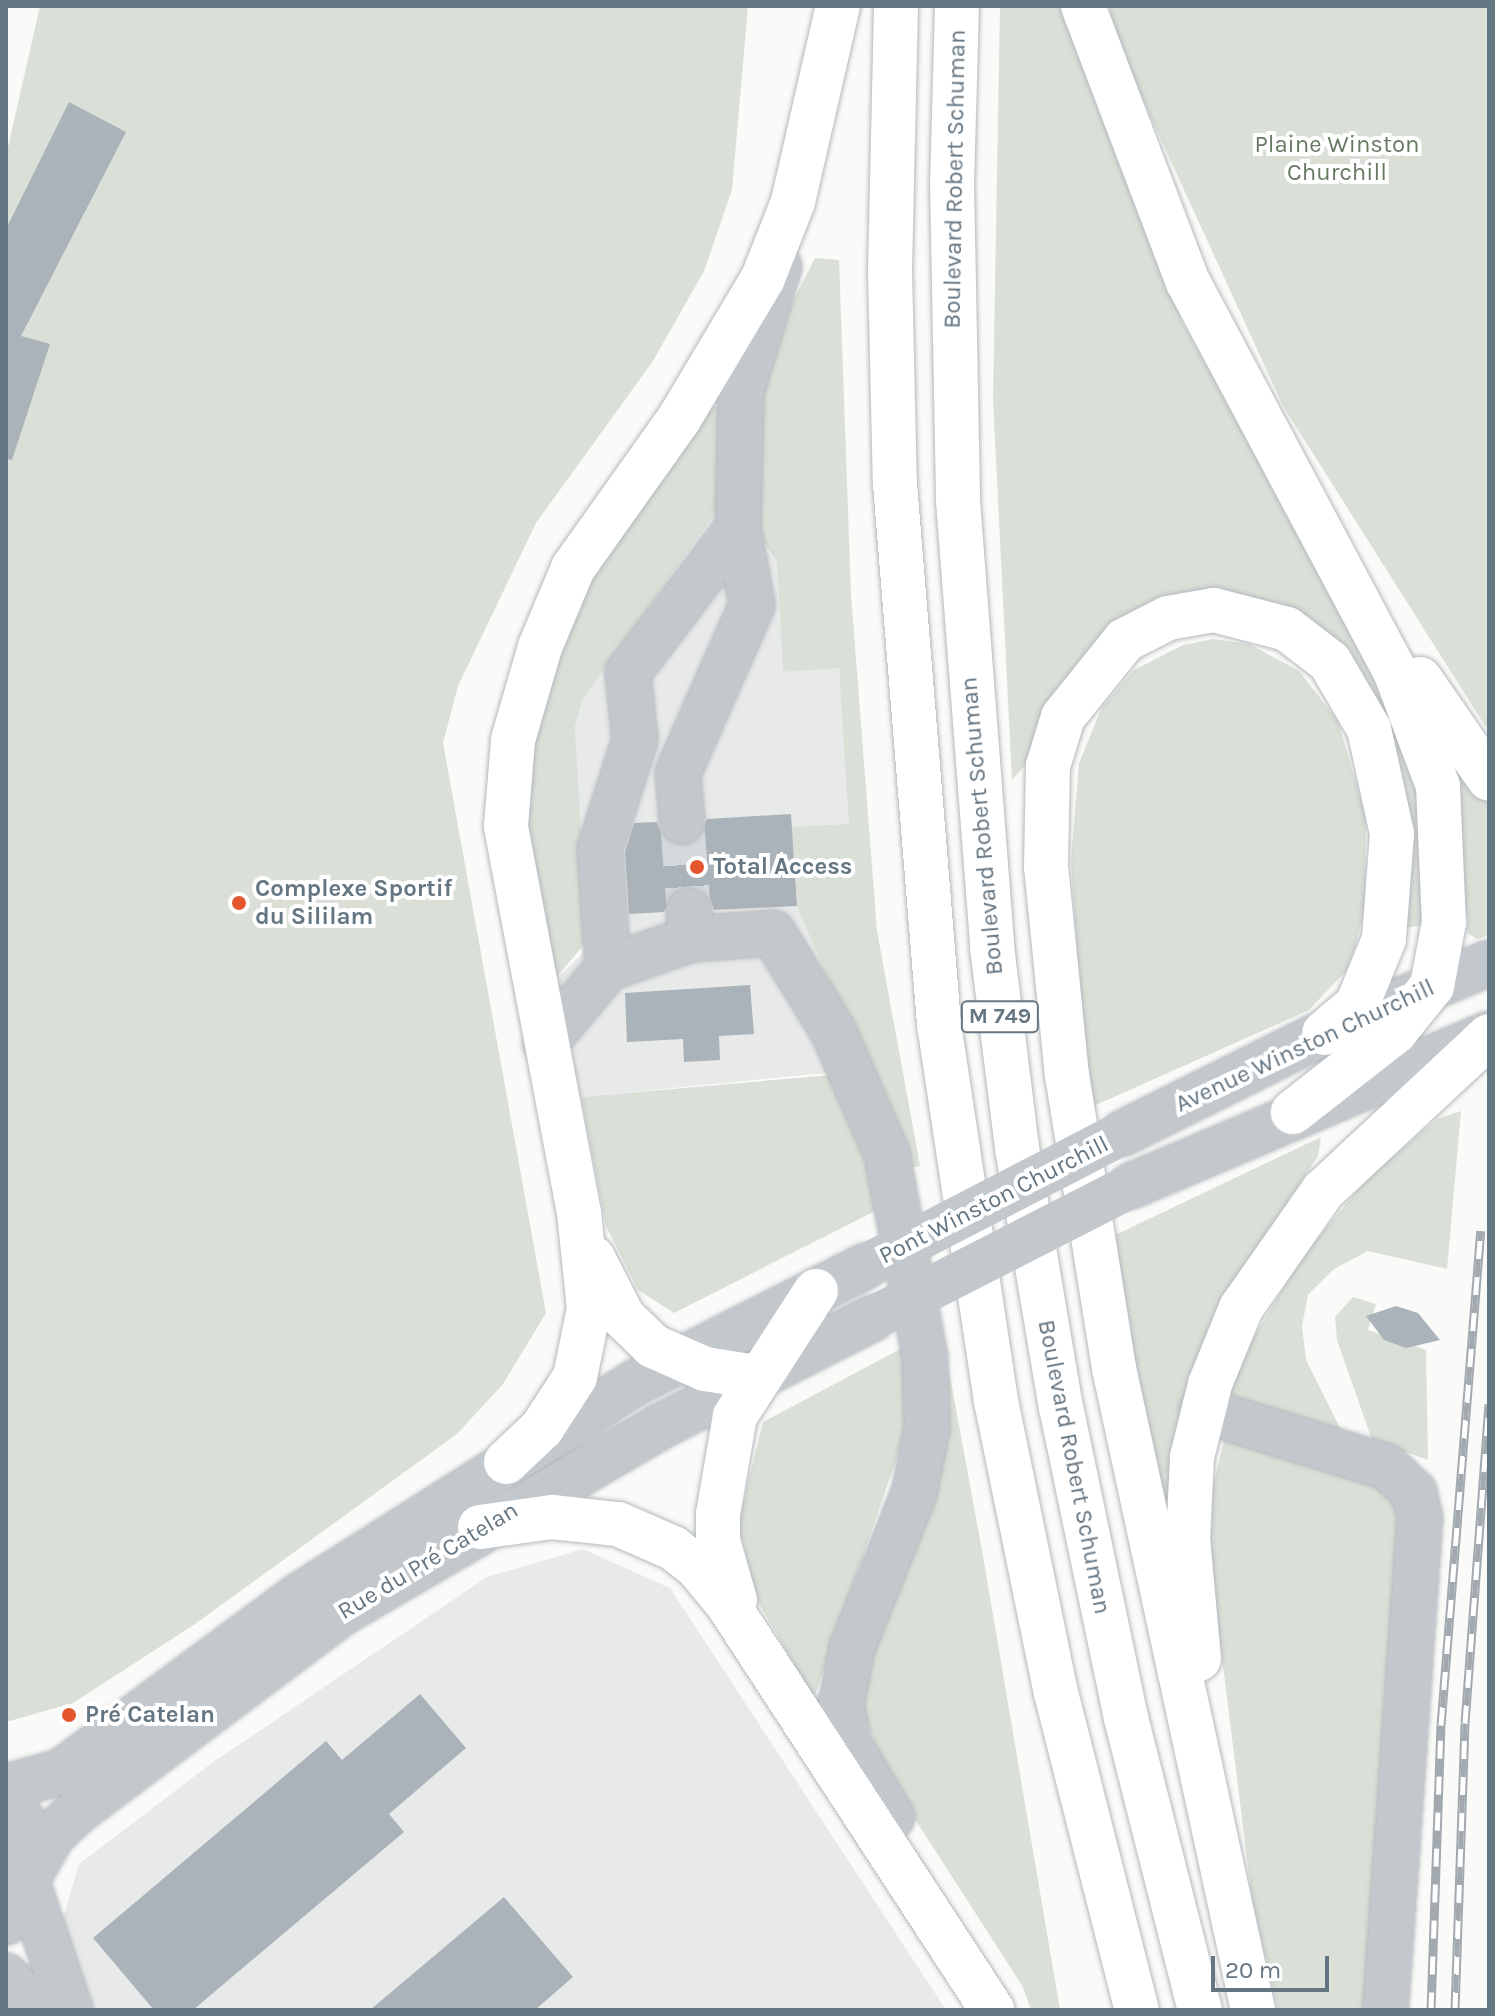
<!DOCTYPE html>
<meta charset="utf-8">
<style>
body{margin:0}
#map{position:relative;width:1495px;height:2016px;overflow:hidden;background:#fafaf8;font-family:Karla,sans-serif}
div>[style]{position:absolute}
.built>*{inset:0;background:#e8e9e9}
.green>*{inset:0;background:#dadfd7}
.building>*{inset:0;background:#aab3b9}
.minor-tunnel>*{height:44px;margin-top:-22px;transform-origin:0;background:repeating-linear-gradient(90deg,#d5d9db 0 44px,transparent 0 66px)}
.roads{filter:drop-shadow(0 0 2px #b4b9bd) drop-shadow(0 0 2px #b4b9bd)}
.minor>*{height:44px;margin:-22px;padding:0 22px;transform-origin:22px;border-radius:22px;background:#c3c8cc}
.highway>*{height:44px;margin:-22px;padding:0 22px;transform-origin:22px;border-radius:22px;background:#fff}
.rail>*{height:9px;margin-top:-4.5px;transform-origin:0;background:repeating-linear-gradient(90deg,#fff 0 18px,#a2aab0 0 36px);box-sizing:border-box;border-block:2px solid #a2aab0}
.minor-bridge>*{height:44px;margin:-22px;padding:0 22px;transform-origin:22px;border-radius:22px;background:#c3c8cc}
.dots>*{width:22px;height:22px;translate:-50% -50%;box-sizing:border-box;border:4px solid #fff;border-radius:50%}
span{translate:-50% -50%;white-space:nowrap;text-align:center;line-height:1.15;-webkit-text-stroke:8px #fff;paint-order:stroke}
.shield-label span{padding:2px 6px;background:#fff;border:2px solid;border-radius:6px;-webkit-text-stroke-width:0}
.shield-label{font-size:22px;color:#657683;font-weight:700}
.park-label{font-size:24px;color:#687a64}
.street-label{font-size:24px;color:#657683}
.poi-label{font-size:24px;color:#657683;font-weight:700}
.left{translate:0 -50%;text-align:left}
.frame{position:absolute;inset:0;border:8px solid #657683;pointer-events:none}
.scale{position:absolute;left:1211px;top:1956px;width:118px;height:36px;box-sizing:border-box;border:4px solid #657683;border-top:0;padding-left:10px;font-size:24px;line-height:28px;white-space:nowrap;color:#657683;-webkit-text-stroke:6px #fff;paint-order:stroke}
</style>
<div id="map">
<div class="built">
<div style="clip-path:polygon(724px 501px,777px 562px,783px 672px,839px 667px,867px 1069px,581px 1097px,557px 978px,583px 953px,575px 727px,583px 699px)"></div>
<div style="clip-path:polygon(583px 1549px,670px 1588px,946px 2010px,6px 2010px,6px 1979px,56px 1942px,79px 1864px,212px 1763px,487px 1577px)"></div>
</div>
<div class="green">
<div style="clip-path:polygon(40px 6px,748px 6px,732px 190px,704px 271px,653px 361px,536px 523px,458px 686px,443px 743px,546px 1313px,503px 1384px,457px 1434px,195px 1624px,73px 1703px,6px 1722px,6px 156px)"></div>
<div style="clip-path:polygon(1000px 6px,1060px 6px,1183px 324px,1375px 660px,1414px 750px,1432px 924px,1398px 929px,1389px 727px,1380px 702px,1349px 654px,1290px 611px,1262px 600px,1231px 594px,1104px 635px,1064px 681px,1032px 757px,1012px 780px,993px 400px)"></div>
<div style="clip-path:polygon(1109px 6px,1489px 6px,1489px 732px,1283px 406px,1121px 52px)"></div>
<div style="clip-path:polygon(815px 258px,839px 260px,851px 594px,877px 931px,920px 1166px,908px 1168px,797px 906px,792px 827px,849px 824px,839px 668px,783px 672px,777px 562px,759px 537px,762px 362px)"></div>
<div style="clip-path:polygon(725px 406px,724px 501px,583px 699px,575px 727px,587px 941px,550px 985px,528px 880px,529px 780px,542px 701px,596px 561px,709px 407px)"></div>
<div style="clip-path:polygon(1213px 639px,1249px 644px,1299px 671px,1338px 721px,1366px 817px,1365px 910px,1355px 947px,1346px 971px,1309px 1010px,1087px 1109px,1071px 861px,1079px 763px,1102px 707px,1134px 670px,1183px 645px)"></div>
<div style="clip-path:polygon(1457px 777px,1489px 799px,1489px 935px,1477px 939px,1467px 933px,1468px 915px,1459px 915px)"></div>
<div style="clip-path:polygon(831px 1075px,868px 1143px,883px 1207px,674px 1313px,638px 1290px,606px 1226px,581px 1097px)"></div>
<div style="clip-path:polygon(1461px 1111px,1447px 1269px,1368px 1251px,1334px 1269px,1308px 1295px,1302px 1326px,1306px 1360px,1341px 1430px,1226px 1403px,1249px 1345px,1304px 1254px,1368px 1178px,1437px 1119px)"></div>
<div style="clip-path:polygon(1321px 1137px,1318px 1156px,1243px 1270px,1172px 1579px,1109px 1238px)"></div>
<div style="clip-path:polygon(1353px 1297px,1376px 1304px,1368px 1330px,1426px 1350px,1428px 1460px,1372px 1440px,1337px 1340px,1335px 1317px)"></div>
<div style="clip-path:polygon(908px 1345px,916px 1402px,814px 1698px,758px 1602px,738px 1524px,763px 1422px)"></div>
<div style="clip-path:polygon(949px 1371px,983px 1556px,1060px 2010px,1031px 2010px,1023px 1987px,882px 1768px,864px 1712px,864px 1656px,927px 1516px)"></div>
<div style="clip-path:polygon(1225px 1437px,1395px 1488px,1408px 1512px,1375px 2010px,1278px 2010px,1252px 1899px,1211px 1569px,1212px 1490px)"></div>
</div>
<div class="building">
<div style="clip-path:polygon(69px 102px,126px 132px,21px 336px,50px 344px,12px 460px,6px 459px,6px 229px)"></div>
<div style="clip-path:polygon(791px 814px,797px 906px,714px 910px,709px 896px,688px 886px,674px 891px,664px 912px,629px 914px,625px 852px,634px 823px,657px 822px,662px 836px,683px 846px,697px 841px,707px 819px)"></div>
<div style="clip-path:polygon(750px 985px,754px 1034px,719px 1036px,720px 1060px,684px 1062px,683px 1039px,627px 1042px,625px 993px)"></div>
<div style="clip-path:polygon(1396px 1306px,1418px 1313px,1440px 1340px,1406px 1348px,1384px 1340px,1366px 1316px)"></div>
<div style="clip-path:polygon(420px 1694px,466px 1748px,389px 1814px,404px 1832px,193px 2010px,154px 2010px,93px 1938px,326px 1741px,342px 1760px)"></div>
<div style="clip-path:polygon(504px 1897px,573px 1977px,535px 2010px,370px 2010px)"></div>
</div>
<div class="minor-tunnel">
<div style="left:682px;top:821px;width:90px;rotate:85.6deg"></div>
</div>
<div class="roads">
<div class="minor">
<div style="left:682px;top:821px;width:48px;rotate:-94.8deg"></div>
<div style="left:678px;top:773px;width:184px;rotate:-66.2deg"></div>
<div style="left:752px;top:605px;width:78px;rotate:-100.3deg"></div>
<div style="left:689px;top:911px;width:28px;rotate:86deg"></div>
<div style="left:691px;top:939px;width:82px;rotate:-4.2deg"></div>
<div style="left:773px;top:933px;width:115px;rotate:58.5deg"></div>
<div style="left:833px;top:1031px;width:134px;rotate:66.3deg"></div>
<div style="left:887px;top:1154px;width:207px;rotate:79.4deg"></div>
<div style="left:925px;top:1357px;width:71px;rotate:88.4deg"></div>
<div style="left:927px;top:1428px;width:66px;rotate:101.3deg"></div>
<div style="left:914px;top:1493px;width:167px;rotate:111.8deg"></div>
<div style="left:852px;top:1648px;width:57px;rotate:101.1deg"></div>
<div style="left:841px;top:1704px;width:42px;rotate:79deg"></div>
<div style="left:849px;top:1745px;width:84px;rotate:59.2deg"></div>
<div style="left:608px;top:968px;width:88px;rotate:-19.3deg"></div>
<div style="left:545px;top:1043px;width:98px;rotate:-50deg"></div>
<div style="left:608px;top:968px;width:119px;rotate:-93.8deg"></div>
<div style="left:600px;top:849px;width:114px;rotate:-72.2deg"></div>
<div style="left:635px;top:740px;width:67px;rotate:-96deg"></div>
<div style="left:628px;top:673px;width:182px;rotate:-52.8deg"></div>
<div style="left:738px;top:528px;width:136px;rotate:-88.7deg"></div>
<div style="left:741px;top:392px;width:131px;rotate:-73.1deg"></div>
<div style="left:1123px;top:1133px;width:225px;rotate:-26.5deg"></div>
<div style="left:1324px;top:1033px;width:179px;rotate:-23deg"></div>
<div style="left:1131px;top:1186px;width:389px;rotate:-23deg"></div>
<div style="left:1202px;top:1410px;width:194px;rotate:17.1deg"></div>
<div style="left:1387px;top:1467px;width:37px;rotate:43deg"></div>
<div style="left:1414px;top:1492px;width:27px;rotate:77deg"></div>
<div style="left:1420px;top:1518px;width:493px;rotate:94deg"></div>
<div style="left:6px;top:1787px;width:57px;rotate:-15.3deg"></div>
<div style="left:61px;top:1772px;width:296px;rotate:-36.5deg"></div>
<div style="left:299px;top:1596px;width:398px;rotate:-32.4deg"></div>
<div style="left:635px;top:1383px;width:259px;rotate:-26.9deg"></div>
<div style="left:6px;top:1793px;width:45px;rotate:59.5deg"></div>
<div style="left:29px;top:1832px;width:27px;rotate:84deg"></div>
<div style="left:32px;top:1859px;width:38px;rotate:102deg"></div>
<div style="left:24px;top:1896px;width:32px;rotate:125deg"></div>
<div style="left:31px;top:1872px;width:44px;rotate:-59.9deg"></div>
<div style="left:53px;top:1834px;width:35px;rotate:-43deg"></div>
<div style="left:79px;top:1810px;width:330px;rotate:-36.9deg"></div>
<div style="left:343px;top:1612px;width:366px;rotate:-30.3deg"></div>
<div style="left:659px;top:1427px;width:240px;rotate:-27deg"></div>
<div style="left:28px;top:1885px;width:132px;rotate:71.4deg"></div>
<div style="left:6px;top:1976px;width:47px;rotate:46.7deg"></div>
</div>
<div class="highway">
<div style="left:896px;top:6px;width:264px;rotate:91.3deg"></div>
<div style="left:890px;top:270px;width:214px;rotate:88.7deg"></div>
<div style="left:895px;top:484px;width:542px;rotate:85.34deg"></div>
<div style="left:939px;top:1024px;width:381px;rotate:81.4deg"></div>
<div style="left:996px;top:1401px;width:298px;rotate:78.4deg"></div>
<div style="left:1056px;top:1693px;width:327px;rotate:75.7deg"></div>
<div style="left:957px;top:6px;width:177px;rotate:91.6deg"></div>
<div style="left:952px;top:183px;width:318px;rotate:88.9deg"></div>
<div style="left:958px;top:501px;width:447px;rotate:85.6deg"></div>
<div style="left:992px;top:947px;width:203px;rotate:82.9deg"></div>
<div style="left:1017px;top:1148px;width:263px;rotate:80.4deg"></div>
<div style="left:1061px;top:1407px;width:318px;rotate:78.2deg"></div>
<div style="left:1126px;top:1718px;width:301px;rotate:75.8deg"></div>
<div style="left:1083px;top:6px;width:295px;rotate:69.2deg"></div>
<div style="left:1188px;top:282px;width:441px;rotate:62deg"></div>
<div style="left:1395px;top:671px;width:123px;rotate:69.5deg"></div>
<div style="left:1438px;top:786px;width:136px;rotate:87.5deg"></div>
<div style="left:1444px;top:922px;width:65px;rotate:100.6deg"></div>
<div style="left:1432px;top:986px;width:59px;rotate:128.8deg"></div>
<div style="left:1395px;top:1032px;width:130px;rotate:141.9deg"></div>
<div style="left:1420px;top:679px;width:121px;rotate:55.4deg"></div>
<div style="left:593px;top:1258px;width:66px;rotate:63deg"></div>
<div style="left:623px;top:1317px;width:42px;rotate:44deg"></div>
<div style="left:653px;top:1346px;width:57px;rotate:23.9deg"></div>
<div style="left:705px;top:1369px;width:51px;rotate:9.1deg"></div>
<div style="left:506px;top:1462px;width:50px;rotate:-43.4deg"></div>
<div style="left:542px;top:1428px;width:61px;rotate:-57.1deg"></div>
<div style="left:575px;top:1377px;width:69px;rotate:-78.4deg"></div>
<div style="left:589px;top:1309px;width:97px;rotate:-95.9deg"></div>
<div style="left:579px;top:1213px;width:394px;rotate:-100.7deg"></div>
<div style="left:506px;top:826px;width:86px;rotate:-85.3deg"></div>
<div style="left:513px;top:740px;width:97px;rotate:-73.8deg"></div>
<div style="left:540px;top:647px;width:86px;rotate:-67.3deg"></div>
<div style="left:573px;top:568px;width:183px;rotate:-54.6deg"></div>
<div style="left:679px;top:419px;width:164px;rotate:-59.2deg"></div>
<div style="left:763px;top:278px;width:82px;rotate:-68.5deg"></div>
<div style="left:793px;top:202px;width:201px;rotate:-77.1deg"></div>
<div style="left:480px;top:1527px;width:73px;rotate:-7.9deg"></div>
<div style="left:552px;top:1517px;width:66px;rotate:6.1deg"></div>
<div style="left:618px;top:1524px;width:60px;rotate:23.6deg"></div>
<div style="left:673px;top:1548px;width:31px;rotate:38deg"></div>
<div style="left:697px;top:1567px;width:47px;rotate:50.2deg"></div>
<div style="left:727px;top:1603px;width:486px;rotate:56.9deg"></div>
<div style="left:735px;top:1600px;width:61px;rotate:-106.1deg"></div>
<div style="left:718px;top:1541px;width:27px;rotate:-90deg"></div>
<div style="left:718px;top:1514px;width:99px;rotate:-80.2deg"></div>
<div style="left:735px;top:1416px;width:149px;rotate:-57.1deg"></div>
<div style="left:1199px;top:1659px;width:121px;rotate:-95.2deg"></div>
<div style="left:1188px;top:1539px;width:82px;rotate:-87.2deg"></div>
<div style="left:1192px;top:1457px;width:75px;rotate:-76.1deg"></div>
<div style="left:1210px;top:1384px;width:82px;rotate:-67.8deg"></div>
<div style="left:1241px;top:1308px;width:143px;rotate:-55deg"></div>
<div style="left:1323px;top:1191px;width:227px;rotate:-43deg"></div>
<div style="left:1253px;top:2010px;width:657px;rotate:-102.22deg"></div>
<div style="left:1114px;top:1368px;width:296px;rotate:-99.1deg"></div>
<div style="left:1067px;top:1076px;width:210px;rotate:-95.7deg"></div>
<div style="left:1046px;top:867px;width:101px;rotate:-88.9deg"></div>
<div style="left:1048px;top:766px;width:51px;rotate:-73deg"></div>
<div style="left:1063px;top:717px;width:99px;rotate:-51.2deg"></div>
<div style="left:1125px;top:640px;width:48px;rotate:-27.1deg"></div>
<div style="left:1168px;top:618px;width:47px;rotate:-9.9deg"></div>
<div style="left:1214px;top:610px;width:75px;rotate:14.6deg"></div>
<div style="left:1287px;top:629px;width:54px;rotate:37.5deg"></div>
<div style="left:1330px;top:662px;width:78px;rotate:59.8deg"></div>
<div style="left:1369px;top:729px;width:107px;rotate:77.6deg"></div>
<div style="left:1392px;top:834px;width:105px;rotate:94.4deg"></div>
<div style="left:1384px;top:939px;width:71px;rotate:112.2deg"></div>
<div style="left:1357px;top:1005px;width:43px;rotate:139.7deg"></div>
</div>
</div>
<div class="rail">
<div style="left:1431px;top:2010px;width:285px;rotate:-88deg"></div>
<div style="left:1441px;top:1725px;width:496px;rotate:-85.4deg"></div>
<div style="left:1455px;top:2010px;width:287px;rotate:-88deg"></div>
<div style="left:1465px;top:1723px;width:320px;rotate:-85.7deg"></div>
</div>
<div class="minor-bridge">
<div style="left:866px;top:1266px;width:289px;rotate:-27.4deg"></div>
<div style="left:873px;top:1318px;width:290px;rotate:-27.1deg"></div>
</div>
<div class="dots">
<div style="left:697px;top:867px;background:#e4572e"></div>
<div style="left:239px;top:903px;background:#e4572e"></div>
<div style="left:69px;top:1715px;background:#e4572e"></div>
</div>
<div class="shield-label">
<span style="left:1000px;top:1017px">M 749</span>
</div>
<div class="park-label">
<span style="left:1337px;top:159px">Plaine Winston<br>Churchill</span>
</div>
<div class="street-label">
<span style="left:955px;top:179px;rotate:-89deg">Boulevard Robert Schuman</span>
<span style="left:982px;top:826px;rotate:-95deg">Boulevard Robert Schuman</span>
<span style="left:1305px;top:1046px;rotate:-25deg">Avenue Winston Churchill</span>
<span style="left:994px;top:1200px;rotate:-27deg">Pont Winston Churchill</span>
<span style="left:1074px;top:1467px;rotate:79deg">Boulevard Robert Schuman</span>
<span style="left:428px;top:1561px;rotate:-31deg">Rue du Pré Catelan</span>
</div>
<div class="poi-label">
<span class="left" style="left:713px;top:867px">Total Access</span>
<span class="left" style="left:255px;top:903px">Complexe Sportif<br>du Sililam</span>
<span class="left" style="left:85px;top:1715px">Pré Catelan</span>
</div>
<div class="frame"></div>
<div class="scale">20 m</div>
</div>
